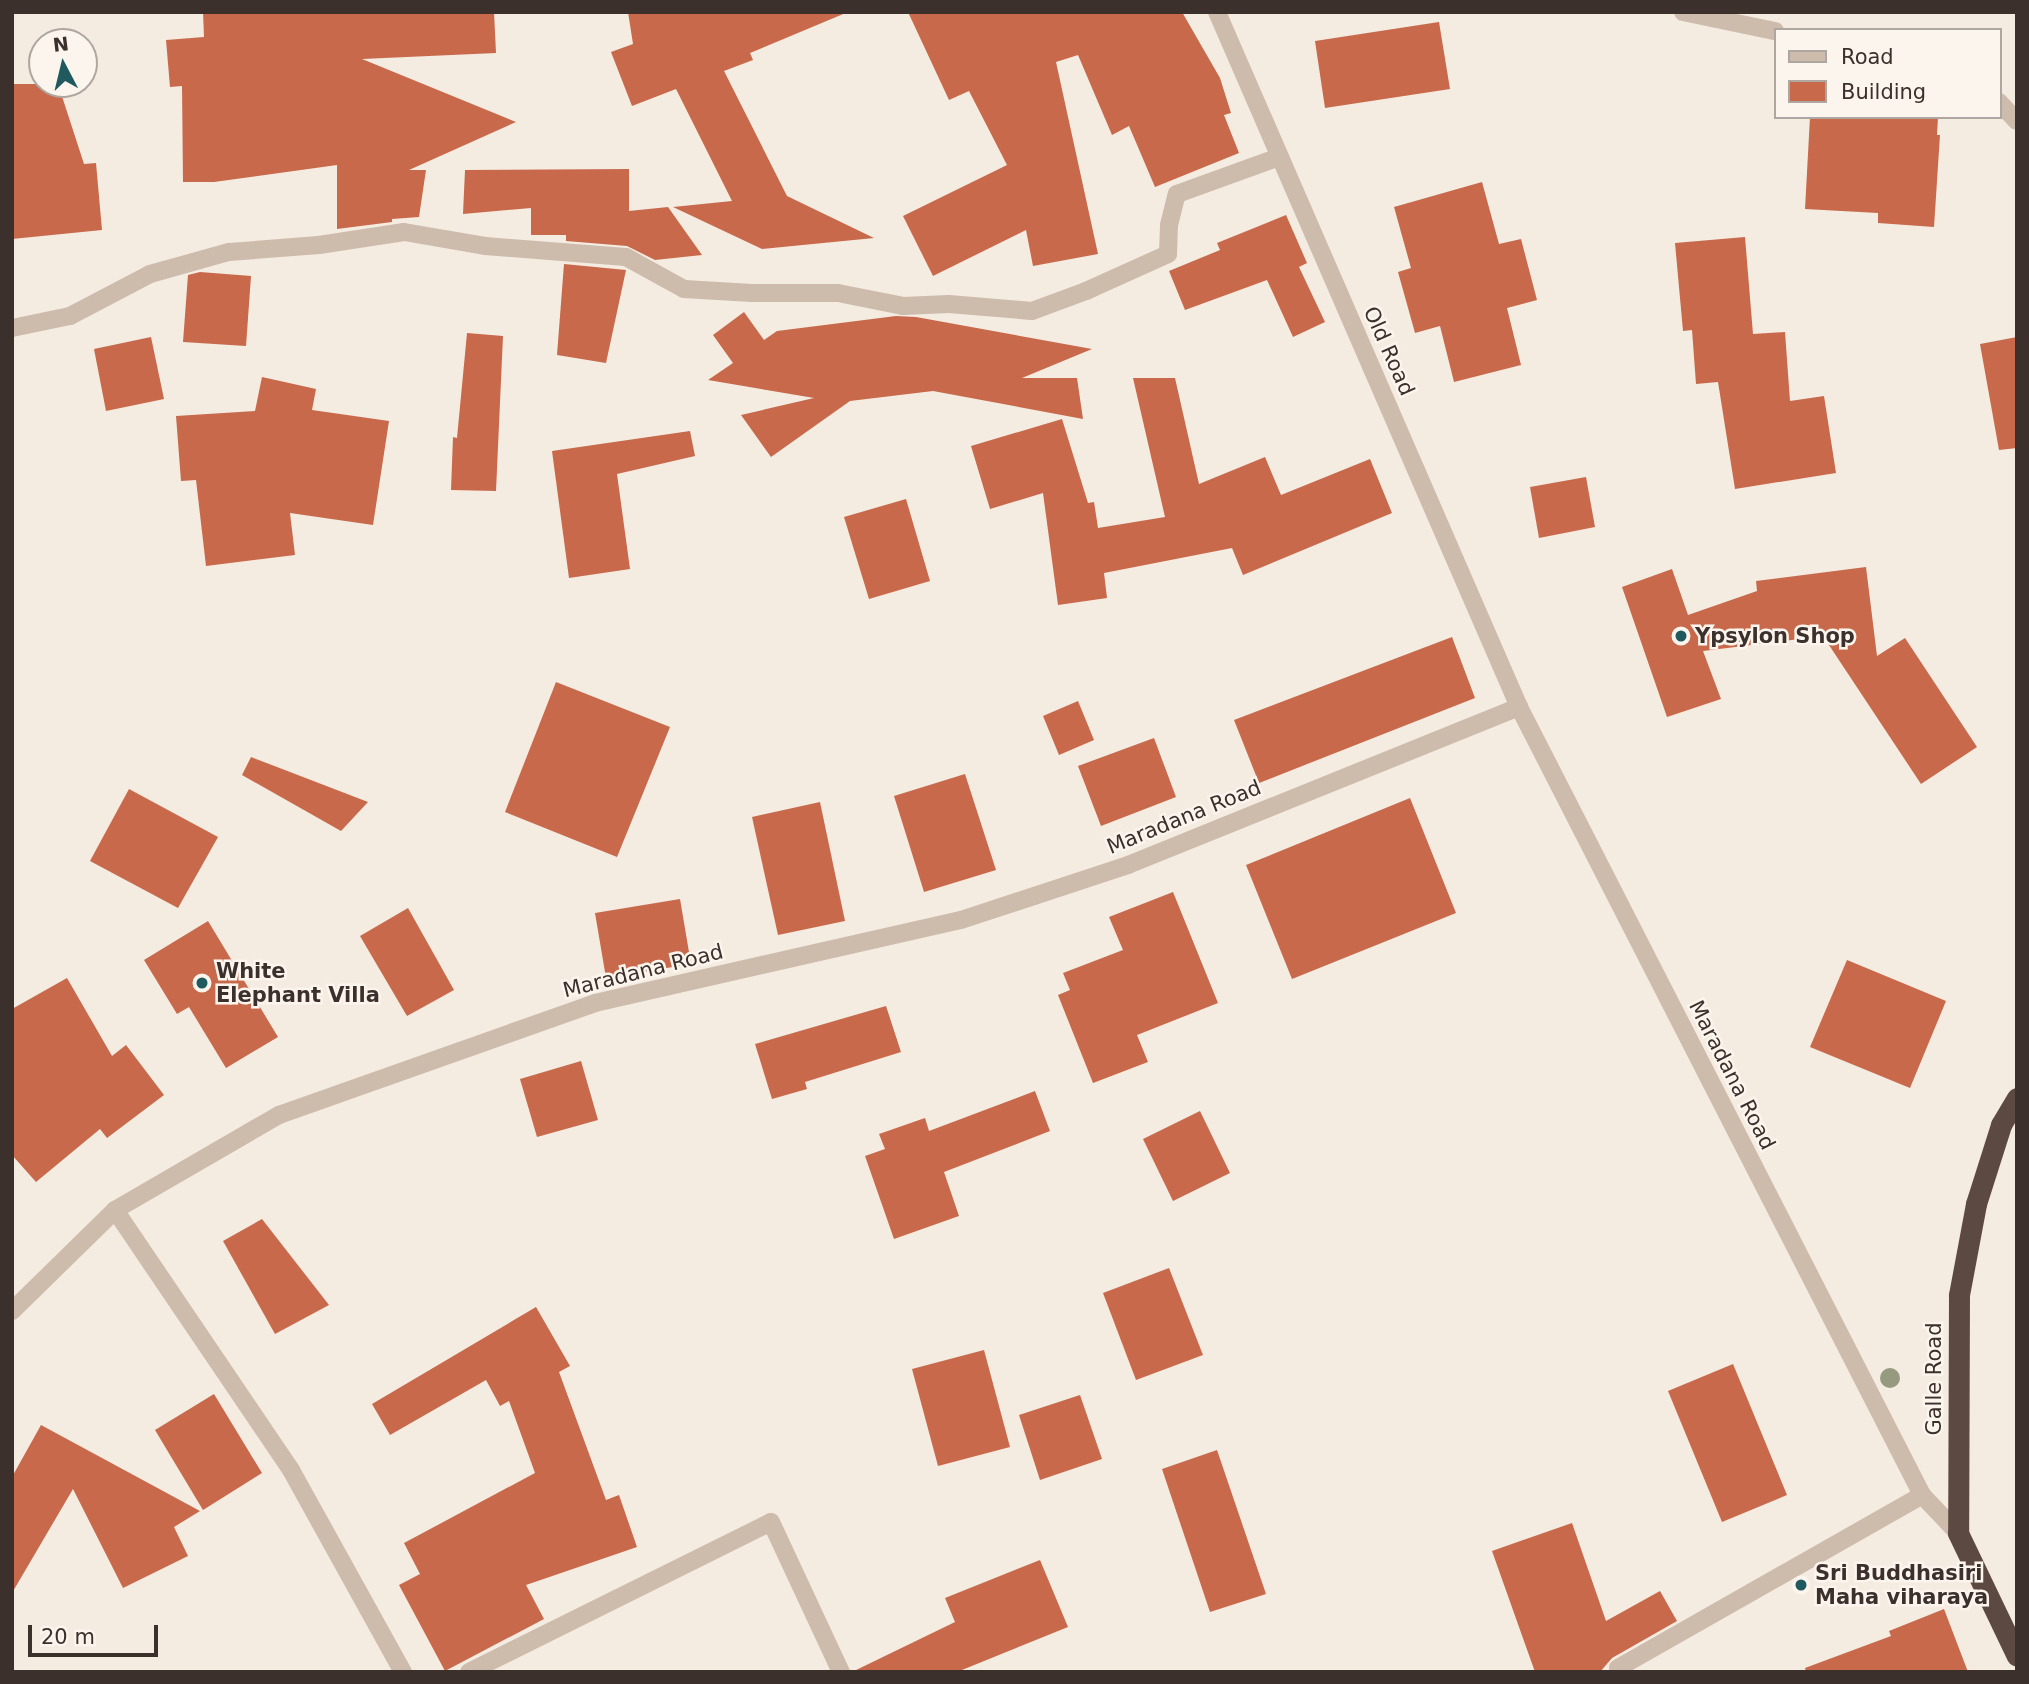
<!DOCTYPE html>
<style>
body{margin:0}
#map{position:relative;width:2029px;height:1684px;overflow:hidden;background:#f4ebe1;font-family:"DejaVu Sans",sans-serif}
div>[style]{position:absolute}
.building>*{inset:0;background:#c8694b}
.minor>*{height:18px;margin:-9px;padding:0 9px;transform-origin:9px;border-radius:9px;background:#cdbbac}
.highway>*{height:21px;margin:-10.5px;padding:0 10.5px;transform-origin:10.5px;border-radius:10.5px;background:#5c4a42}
.trees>*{width:20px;height:20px;margin:-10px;border-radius:50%;background:#969b7f}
.dots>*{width:19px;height:19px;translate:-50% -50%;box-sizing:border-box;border:4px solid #fbf5ee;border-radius:50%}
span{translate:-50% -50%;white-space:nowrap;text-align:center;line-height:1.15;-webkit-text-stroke:5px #fbf5ee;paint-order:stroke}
.street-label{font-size:21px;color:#3b302b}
.poi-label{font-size:21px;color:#3b302b;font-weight:700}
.left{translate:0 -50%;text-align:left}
.frame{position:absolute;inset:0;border:14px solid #3b302b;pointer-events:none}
.legend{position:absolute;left:1774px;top:28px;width:228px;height:91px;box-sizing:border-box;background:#fbf5ee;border:2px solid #aea6a0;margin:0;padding:9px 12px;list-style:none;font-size:21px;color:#3b302b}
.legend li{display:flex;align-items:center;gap:14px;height:35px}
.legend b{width:35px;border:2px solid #aea6a0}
.north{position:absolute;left:28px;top:28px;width:70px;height:70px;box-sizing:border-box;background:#fbf5ee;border:2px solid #aea6a0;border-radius:50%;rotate:353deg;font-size:19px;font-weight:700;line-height:28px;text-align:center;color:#3b302b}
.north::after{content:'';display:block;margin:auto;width:24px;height:32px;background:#1f5a5e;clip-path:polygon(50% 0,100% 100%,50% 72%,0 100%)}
.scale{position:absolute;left:28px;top:1625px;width:130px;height:32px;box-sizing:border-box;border:4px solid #3b302b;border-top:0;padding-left:9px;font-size:21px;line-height:24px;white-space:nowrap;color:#3b302b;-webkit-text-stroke:5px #fbf5ee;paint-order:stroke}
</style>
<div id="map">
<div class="building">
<div style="clip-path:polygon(203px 12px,494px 12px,496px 53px,362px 59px,516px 122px,409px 170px,426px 170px,419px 217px,392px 219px,392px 222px,337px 229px,337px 165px,214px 182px,183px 182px,182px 86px,170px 87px,166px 40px,204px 37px)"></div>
<div style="clip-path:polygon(628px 12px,848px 12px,750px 53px,753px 60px,724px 71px,787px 196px,874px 238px,762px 249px,673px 207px,732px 201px,676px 89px,632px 106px,611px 52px,633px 44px)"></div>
<div style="clip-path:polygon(908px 12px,1182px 12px,1220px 78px,1231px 113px,1224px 115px,1239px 153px,1155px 187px,1129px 126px,1112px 135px,1078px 55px,1056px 62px,1098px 254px,1033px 266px,1026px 230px,933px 276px,903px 216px,1007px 165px,969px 91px,949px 100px)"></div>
<div style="clip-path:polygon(1439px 22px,1450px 89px,1325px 108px,1315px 41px)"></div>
<div style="clip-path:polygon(12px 84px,58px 84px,84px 164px,96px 163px,102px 230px,12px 239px)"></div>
<div style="clip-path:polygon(1810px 117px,1938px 117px,1937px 135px,1940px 135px,1934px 227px,1878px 223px,1878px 213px,1805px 209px)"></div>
<div style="clip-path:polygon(629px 169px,629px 211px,668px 207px,702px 255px,655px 260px,627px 246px,566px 241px,566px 235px,531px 235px,531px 208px,463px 214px,465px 170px)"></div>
<div style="clip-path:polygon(1482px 182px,1499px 244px,1521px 239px,1537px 300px,1507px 308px,1521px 365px,1454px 382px,1440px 326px,1415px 333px,1398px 272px,1411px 268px,1394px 207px)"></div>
<div style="clip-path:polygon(1286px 215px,1307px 263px,1299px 267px,1325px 322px,1293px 337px,1267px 280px,1185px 310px,1169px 271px,1220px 250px,1217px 243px)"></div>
<div style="clip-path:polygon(1745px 237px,1753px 334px,1785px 332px,1790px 401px,1824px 396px,1836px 473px,1735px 489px,1718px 382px,1696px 384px,1692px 330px,1683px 331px,1675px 243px)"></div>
<div style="clip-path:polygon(564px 264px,626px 270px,606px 363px,557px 355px)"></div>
<div style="clip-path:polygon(200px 272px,251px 276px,246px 346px,183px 342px,188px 275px)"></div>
<div style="clip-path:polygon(744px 312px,764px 340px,777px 331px,896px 316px,916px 317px,1092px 349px,1022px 378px,1077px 378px,1083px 419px,933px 391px,850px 401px,771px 457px,741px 415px,814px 398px,708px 380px,733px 363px,713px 335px)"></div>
<div style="clip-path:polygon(467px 333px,503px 336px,496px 491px,451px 490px,453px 437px,457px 438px)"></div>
<div style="clip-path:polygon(151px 337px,164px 399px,106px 411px,94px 349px)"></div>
<div style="clip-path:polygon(2017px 337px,2017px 448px,1999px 450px,1980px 344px)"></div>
<div style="clip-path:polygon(262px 377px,316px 389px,312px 410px,389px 421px,373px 525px,290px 513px,295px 555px,206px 566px,196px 480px,181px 481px,176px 416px,255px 411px)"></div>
<div style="clip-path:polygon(1133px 378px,1175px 378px,1199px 484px,1265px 457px,1281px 495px,1370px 459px,1392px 513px,1243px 575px,1232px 548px,1104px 573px,1107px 598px,1058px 605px,1043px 493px,990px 509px,971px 446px,1062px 419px,1088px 503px,1094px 502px,1098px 528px,1165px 517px)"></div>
<div style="clip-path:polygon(690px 431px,695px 456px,617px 474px,630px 569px,569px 578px,552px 451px)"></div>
<div style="clip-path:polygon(1586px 477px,1595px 527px,1539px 538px,1530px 487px)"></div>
<div style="clip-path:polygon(906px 499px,930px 581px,869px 599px,844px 517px)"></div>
<div style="clip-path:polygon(1866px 567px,1877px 656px,1905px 638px,1977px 747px,1921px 784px,1823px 636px,1703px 651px,1721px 699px,1667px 717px,1622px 587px,1672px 569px,1688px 615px,1757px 591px,1756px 581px)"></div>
<div style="clip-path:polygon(1452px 637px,1475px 698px,1259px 783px,1234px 720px)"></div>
<div style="clip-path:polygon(556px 682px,670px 727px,617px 857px,505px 812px)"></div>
<div style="clip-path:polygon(1078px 701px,1094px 740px,1059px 755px,1043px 716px)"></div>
<div style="clip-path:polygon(1154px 738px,1176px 797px,1101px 826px,1078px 766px)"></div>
<div style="clip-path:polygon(251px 757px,368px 802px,341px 831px,242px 775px)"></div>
<div style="clip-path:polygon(965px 774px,996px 870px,924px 892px,894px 796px)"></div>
<div style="clip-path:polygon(129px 789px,218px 837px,178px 908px,90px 861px)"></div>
<div style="clip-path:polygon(1410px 798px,1456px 913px,1292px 979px,1246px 865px)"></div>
<div style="clip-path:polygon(820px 802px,845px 921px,778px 935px,752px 817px)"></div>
<div style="clip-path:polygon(1173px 892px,1218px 1003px,1137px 1035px,1148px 1062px,1093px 1083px,1058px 995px,1070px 990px,1063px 973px,1123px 950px,1109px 917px)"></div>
<div style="clip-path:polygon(680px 899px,691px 964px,606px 978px,595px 913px)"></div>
<div style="clip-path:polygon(408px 908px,454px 990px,407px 1016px,360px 936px)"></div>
<div style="clip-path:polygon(208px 921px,278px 1037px,226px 1068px,189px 1007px,177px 1014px,144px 960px)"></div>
<div style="clip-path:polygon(1847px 960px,1946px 1001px,1910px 1088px,1810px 1047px)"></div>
<div style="clip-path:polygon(67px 978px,112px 1056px,126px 1045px,164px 1095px,107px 1138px,100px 1129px,36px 1182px,12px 1155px,12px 1009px)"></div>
<div style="clip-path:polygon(886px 1006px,901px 1052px,805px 1082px,807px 1089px,772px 1099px,755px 1044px)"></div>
<div style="clip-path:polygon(581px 1061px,598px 1120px,537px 1137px,520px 1079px)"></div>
<div style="clip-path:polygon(1035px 1091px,1050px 1131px,944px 1172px,959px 1216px,894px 1239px,865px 1156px,885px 1149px,879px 1134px,925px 1118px,929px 1131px)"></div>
<div style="clip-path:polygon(1200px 1111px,1230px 1173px,1173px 1201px,1143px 1139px)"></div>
<div style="clip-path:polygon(262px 1219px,329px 1305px,275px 1334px,223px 1241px)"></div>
<div style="clip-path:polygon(1169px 1268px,1203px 1355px,1136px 1380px,1103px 1293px)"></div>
<div style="clip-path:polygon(536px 1307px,570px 1366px,559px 1372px,606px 1500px,619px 1495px,637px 1547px,526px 1585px,544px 1619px,445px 1671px,399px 1585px,420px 1574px,404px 1543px,535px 1473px,509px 1401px,500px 1406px,486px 1380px,390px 1435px,372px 1404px)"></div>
<div style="clip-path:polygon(984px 1350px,1010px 1447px,938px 1466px,912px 1369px)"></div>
<div style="clip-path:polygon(1733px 1364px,1787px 1495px,1722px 1522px,1668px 1391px)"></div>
<div style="clip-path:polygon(214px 1394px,262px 1473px,203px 1510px,155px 1430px)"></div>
<div style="clip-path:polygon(1080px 1395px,1102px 1459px,1040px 1480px,1019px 1415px)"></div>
<div style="clip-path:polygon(41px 1425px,200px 1511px,174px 1527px,188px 1556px,123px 1588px,73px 1489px,12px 1593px,12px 1477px)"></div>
<div style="clip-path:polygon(1217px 1450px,1266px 1594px,1210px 1612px,1162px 1469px)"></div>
<div style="clip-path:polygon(1572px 1523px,1606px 1621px,1660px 1591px,1677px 1621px,1612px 1658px,1600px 1672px,1535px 1672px,1492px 1551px)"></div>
<div style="clip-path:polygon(1040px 1560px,1068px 1627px,957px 1672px,852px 1672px,955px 1622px,945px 1598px)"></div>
<div style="clip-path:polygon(1944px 1609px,1968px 1672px,1806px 1672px,1805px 1668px,1891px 1636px,1889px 1631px)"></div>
</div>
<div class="minor">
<div style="left:1217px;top:12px;width:758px;rotate:66.51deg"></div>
<div style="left:1683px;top:12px;width:94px;rotate:11.7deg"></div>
<div style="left:1999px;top:102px;width:26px;rotate:47deg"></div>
<div style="left:12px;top:328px;width:59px;rotate:-11.7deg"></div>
<div style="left:70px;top:316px;width:90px;rotate:-27.7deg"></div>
<div style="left:150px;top:274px;width:82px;rotate:-15.6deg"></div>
<div style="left:229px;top:252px;width:90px;rotate:-4.4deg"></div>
<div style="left:319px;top:245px;width:86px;rotate:-8.7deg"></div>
<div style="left:404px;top:232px;width:82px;rotate:9.8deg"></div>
<div style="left:485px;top:246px;width:141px;rotate:4.5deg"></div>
<div style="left:626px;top:257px;width:66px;rotate:28.9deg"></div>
<div style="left:684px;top:289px;width:68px;rotate:3.4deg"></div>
<div style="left:752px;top:293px;width:86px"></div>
<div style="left:838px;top:293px;width:66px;rotate:11.3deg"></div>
<div style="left:903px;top:306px;width:46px;rotate:-2.5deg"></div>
<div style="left:949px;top:304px;width:83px;rotate:4.8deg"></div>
<div style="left:1032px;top:311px;width:58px;rotate:-20.3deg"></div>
<div style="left:1086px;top:291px;width:90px;rotate:-24.3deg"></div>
<div style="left:1168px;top:254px;width:29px;rotate:-88deg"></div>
<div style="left:1169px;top:225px;width:32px;rotate:-76deg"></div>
<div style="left:1177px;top:194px;width:109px;rotate:-19.9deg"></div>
<div style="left:115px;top:1210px;width:314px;rotate:55.9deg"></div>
<div style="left:291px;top:1470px;width:231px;rotate:61deg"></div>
<div style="left:12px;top:1311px;width:144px;rotate:-44.4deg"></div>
<div style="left:115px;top:1210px;width:190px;rotate:-30.1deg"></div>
<div style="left:279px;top:1115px;width:335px;rotate:-19.5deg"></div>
<div style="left:595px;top:1003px;width:375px;rotate:-12.8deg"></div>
<div style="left:961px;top:920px;width:176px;rotate:-18.2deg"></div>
<div style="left:1128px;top:865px;width:422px;rotate:-22deg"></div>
<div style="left:1519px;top:707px;width:885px;rotate:62.91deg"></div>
<div style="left:1922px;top:1495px;width:52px;rotate:46.5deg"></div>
<div style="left:1618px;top:1668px;width:350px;rotate:-29.6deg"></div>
<div style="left:469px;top:1672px;width:337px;rotate:-26.4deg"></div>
<div style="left:771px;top:1522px;width:166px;rotate:65deg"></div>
</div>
<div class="highway">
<div style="left:2017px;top:1098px;width:31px;rotate:121deg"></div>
<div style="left:2001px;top:1125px;width:83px;rotate:107.6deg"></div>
<div style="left:1976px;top:1204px;width:93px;rotate:100.6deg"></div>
<div style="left:1959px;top:1295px;width:238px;rotate:90.2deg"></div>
<div style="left:1958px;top:1533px;width:136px;rotate:64.4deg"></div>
</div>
<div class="trees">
<div style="left:1890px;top:1378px"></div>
</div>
<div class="dots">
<div style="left:1681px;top:636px;background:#1f5a5e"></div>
<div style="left:202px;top:983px;background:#1f5a5e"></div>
<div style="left:1801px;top:1585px;background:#1f5a5e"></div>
</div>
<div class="street-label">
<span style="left:1389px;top:351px;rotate:66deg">Old Road</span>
<span style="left:1184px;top:817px;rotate:-22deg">Maradana Road</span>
<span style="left:643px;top:971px;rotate:-14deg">Maradana Road</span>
<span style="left:1732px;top:1075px;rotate:63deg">Maradana Road</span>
<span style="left:1934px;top:1379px;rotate:-90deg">Galle Road</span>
</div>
<div class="poi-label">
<span class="left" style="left:1695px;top:636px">Ypsylon Shop</span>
<span class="left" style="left:216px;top:983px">White<br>Elephant Villa</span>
<span class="left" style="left:1815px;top:1585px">Sri Buddhasiri<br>Maha viharaya</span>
</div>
<div class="frame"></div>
<ul class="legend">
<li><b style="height:9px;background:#cdbbac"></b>Road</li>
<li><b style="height:19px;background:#c8694b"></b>Building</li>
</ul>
<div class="north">N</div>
<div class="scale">20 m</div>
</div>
